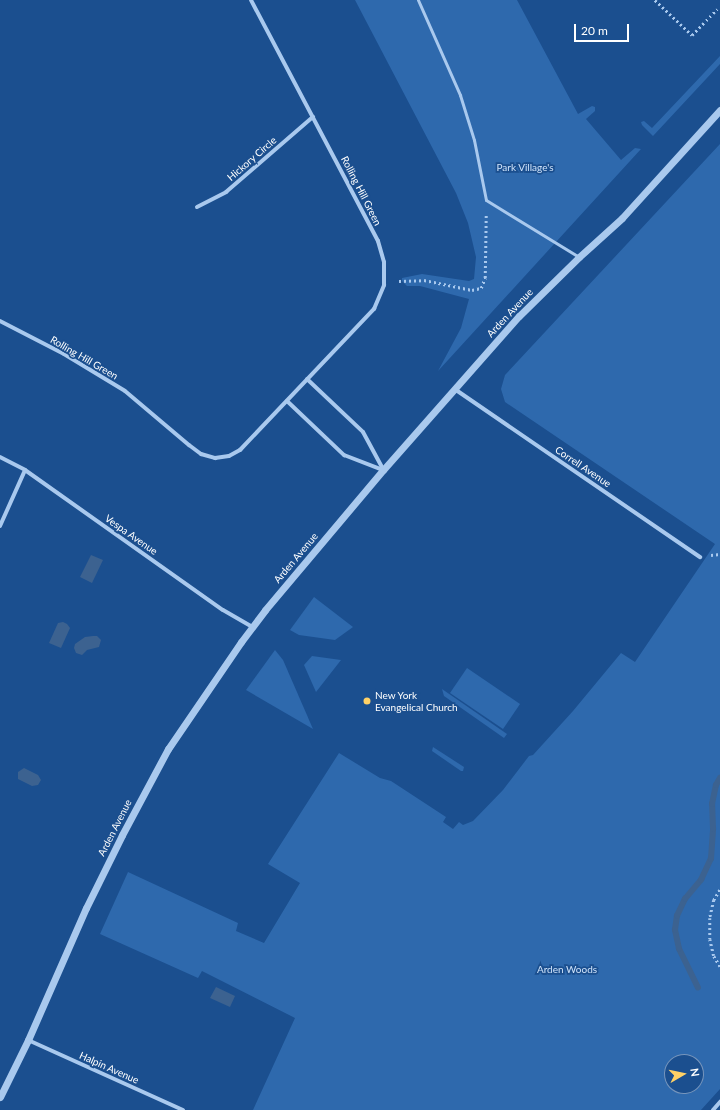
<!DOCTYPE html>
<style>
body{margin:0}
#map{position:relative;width:720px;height:1110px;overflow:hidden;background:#1b4f8f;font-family:Lato,sans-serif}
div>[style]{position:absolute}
.green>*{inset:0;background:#2e69ad}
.water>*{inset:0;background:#3c6290}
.stream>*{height:5.5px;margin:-2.75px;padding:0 2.75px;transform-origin:2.75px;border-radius:2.75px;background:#3c6290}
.path>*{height:2.5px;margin-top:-1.25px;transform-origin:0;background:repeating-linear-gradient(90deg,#a9c9ee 0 2px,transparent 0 5px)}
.service>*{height:3px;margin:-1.5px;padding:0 1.5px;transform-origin:1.5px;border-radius:1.5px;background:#a9c9ee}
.minor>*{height:4px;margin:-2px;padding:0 2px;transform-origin:2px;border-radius:2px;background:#a9c9ee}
.tertiary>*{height:7px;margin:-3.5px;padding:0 3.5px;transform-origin:3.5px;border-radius:3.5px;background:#a9c9ee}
.dots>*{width:11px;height:11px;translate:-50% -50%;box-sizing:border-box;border:2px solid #1b4f8f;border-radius:50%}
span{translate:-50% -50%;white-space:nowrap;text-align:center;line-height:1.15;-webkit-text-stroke:3.5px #1b4f8f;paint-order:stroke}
.street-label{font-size:10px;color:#fff}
.park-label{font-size:10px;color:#cfe3fa}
.poi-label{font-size:10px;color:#fff}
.left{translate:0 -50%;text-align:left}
.north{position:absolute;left:664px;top:1054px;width:40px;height:40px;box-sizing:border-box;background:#1b4f8f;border:1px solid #7695bc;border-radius:50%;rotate:81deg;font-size:11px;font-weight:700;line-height:16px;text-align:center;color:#fff}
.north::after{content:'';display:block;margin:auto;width:14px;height:18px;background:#ffd166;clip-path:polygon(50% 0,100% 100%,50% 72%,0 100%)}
.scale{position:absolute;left:574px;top:24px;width:55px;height:18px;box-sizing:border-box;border:2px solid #fff;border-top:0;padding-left:5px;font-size:12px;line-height:14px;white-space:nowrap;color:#fff;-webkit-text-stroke:3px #1b4f8f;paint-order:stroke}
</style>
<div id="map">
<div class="green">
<div style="clip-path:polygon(355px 0,517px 0,578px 114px,592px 106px,595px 107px,595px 111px,586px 119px,621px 160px,635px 148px,641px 149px,438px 371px,461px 328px,469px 299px,420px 286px,407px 286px,402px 281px,402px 278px,422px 274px,469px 281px,474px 279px,476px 257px,468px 223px,456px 193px)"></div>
<div style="clip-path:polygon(720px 56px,720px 64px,653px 136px,642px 125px,641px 122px,644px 121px,652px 128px)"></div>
<div style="clip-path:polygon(evenodd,720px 144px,720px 1089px,701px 1110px,253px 1110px,295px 1018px,202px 971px,198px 978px,100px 934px,128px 872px,238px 923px,236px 931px,264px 943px,300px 883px,268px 864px,339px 753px,380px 778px,391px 781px,446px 817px,443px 822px,453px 829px,459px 822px,463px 825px,473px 821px,503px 790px,529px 756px,533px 755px,573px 711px,621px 653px,635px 662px,715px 544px,505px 402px,501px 389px,505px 375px,720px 144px,672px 1062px,696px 1062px,696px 1086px,672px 1086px,672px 1062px)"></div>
<div style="clip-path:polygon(314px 597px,353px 627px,335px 640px,299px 635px,290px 630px)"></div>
<div style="clip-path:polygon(275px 650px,283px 660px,313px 729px,246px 690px)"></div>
<div style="clip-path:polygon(312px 656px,341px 660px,316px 692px,304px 665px)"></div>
<div style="clip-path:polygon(467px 668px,520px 704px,503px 729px,450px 693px)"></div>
<div style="clip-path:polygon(442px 689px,507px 734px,504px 738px,444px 696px)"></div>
<div style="clip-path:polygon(433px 747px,464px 767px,463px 771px,461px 771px,432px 751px)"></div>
</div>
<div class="water">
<div style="clip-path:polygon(91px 555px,103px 560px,92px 583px,80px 577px)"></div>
<div style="clip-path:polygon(63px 622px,67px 624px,70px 628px,61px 648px,49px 643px,58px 623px)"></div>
<div style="clip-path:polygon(93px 636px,97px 636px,101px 640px,99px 647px,87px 650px,82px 655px,76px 653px,74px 648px,75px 644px,85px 637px)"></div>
<div style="clip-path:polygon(24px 768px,38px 775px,41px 780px,38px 785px,32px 786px,18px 779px,18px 772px)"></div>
<div style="clip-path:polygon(216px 987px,235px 996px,230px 1007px,210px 998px)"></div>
</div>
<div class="stream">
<div style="left:698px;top:988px;width:43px;rotate:-116deg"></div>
<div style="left:679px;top:949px;width:19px;rotate:-102deg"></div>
<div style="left:675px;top:930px;width:14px;rotate:-82deg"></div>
<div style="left:677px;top:916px;width:19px;rotate:-65deg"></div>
<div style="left:685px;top:899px;width:25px;rotate:-50deg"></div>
<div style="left:701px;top:880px;width:23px;rotate:-65deg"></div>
<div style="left:711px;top:859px;width:30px;rotate:-86deg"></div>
<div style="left:713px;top:829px;width:25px;rotate:-92deg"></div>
<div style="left:712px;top:804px;width:19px;rotate:-78deg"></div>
<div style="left:716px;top:785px;width:8px;rotate:-60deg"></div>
</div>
<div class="path">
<div style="left:655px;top:0;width:51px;rotate:43.4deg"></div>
<div style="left:692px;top:35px;width:36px;rotate:-46deg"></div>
<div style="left:399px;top:281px;width:25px;rotate:-2deg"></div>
<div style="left:424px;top:280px;width:49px;rotate:11.8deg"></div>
<div style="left:472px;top:290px;width:9px;rotate:-13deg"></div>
<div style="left:481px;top:288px;width:11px;rotate:-68deg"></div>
<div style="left:485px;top:278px;width:65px;rotate:-89.1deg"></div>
<div style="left:711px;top:555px;width:9px;rotate:-6deg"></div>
<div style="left:720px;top:890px;width:12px;rotate:121deg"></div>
<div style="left:714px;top:900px;width:18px;rotate:103deg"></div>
<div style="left:710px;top:918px;width:21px;rotate:90deg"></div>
<div style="left:710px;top:939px;width:17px;rotate:77deg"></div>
<div style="left:714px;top:956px;width:12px;rotate:59deg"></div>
</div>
<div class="service">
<div style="left:418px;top:0;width:104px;rotate:66.1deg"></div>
<div style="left:460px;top:95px;width:47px;rotate:72.7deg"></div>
<div style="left:474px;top:140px;width:61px;rotate:78.7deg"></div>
<div style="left:486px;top:200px;width:109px;rotate:31.5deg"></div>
</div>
<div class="minor">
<div style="left:197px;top:207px;width:33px;rotate:-27deg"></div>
<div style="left:226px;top:192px;width:115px;rotate:-40.8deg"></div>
<div style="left:0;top:321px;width:72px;rotate:27.3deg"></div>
<div style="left:64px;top:354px;width:71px;rotate:31.2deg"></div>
<div style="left:125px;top:391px;width:84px;rotate:40.2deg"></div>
<div style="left:189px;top:445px;width:15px;rotate:37deg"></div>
<div style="left:201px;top:454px;width:15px;rotate:16deg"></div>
<div style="left:215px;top:458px;width:14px;rotate:-8deg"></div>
<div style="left:229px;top:456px;width:13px;rotate:-29deg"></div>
<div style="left:240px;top:450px;width:195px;rotate:-46.5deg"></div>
<div style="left:374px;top:309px;width:26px;rotate:-67deg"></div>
<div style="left:384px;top:285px;width:23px;rotate:-90deg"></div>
<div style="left:384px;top:262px;width:22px;rotate:-106deg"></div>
<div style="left:378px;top:241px;width:272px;rotate:-117.8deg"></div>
<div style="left:307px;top:379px;width:77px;rotate:43.4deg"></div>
<div style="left:363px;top:432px;width:42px;rotate:61.6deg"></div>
<div style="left:456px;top:390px;width:296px;rotate:34.4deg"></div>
<div style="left:287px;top:401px;width:79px;rotate:43.5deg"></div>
<div style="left:344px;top:455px;width:42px;rotate:21deg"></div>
<div style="left:0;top:457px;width:28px;rotate:27deg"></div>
<div style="left:25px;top:470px;width:242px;rotate:35.3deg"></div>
<div style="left:223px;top:610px;width:34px;rotate:30deg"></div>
<div style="left:0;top:526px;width:61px;rotate:-65.9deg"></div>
<div style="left:28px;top:1040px;width:170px;rotate:24.3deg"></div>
<div style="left:713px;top:1110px;width:11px;rotate:-49deg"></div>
</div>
<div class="tertiary">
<div style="left:0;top:1097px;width:64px;rotate:-63.8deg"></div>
<div style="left:28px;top:1040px;width:144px;rotate:-66.3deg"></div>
<div style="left:86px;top:908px;width:81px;rotate:-63.7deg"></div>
<div style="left:122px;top:835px;width:98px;rotate:-61.9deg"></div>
<div style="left:168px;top:749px;width:130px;rotate:-55.7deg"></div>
<div style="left:241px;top:642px;width:40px;rotate:-53deg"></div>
<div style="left:265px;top:610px;width:183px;rotate:-49.9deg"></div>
<div style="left:383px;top:470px;width:205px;rotate:-48.6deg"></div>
<div style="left:519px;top:316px;width:84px;rotate:-44.5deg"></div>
<div style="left:579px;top:257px;width:58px;rotate:-42.2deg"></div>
<div style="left:622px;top:218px;width:146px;rotate:-47.8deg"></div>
</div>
<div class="dots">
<div style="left:367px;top:701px;background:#ffd166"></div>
</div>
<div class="street-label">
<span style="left:252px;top:159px;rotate:-41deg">Hickory Circle</span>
<span style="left:361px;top:191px;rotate:63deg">Rolling Hill Green</span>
<span style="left:510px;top:313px;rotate:-47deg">Arden Avenue</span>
<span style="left:84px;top:358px;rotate:30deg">Rolling Hill Green</span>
<span style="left:583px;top:467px;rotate:34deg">Correll Avenue</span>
<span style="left:131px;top:535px;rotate:35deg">Vespa Avenue</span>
<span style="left:296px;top:558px;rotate:-50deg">Arden Avenue</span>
<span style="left:115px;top:828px;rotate:-63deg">Arden Avenue</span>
<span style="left:109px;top:1068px;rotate:24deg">Halpin Avenue</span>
</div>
<div class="park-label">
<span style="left:525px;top:168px">Park Village's</span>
<span style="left:567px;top:970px">Arden Woods</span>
</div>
<div class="poi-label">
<span class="left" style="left:375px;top:701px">New York<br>Evangelical Church</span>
</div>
<div class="north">N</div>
<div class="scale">20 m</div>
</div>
